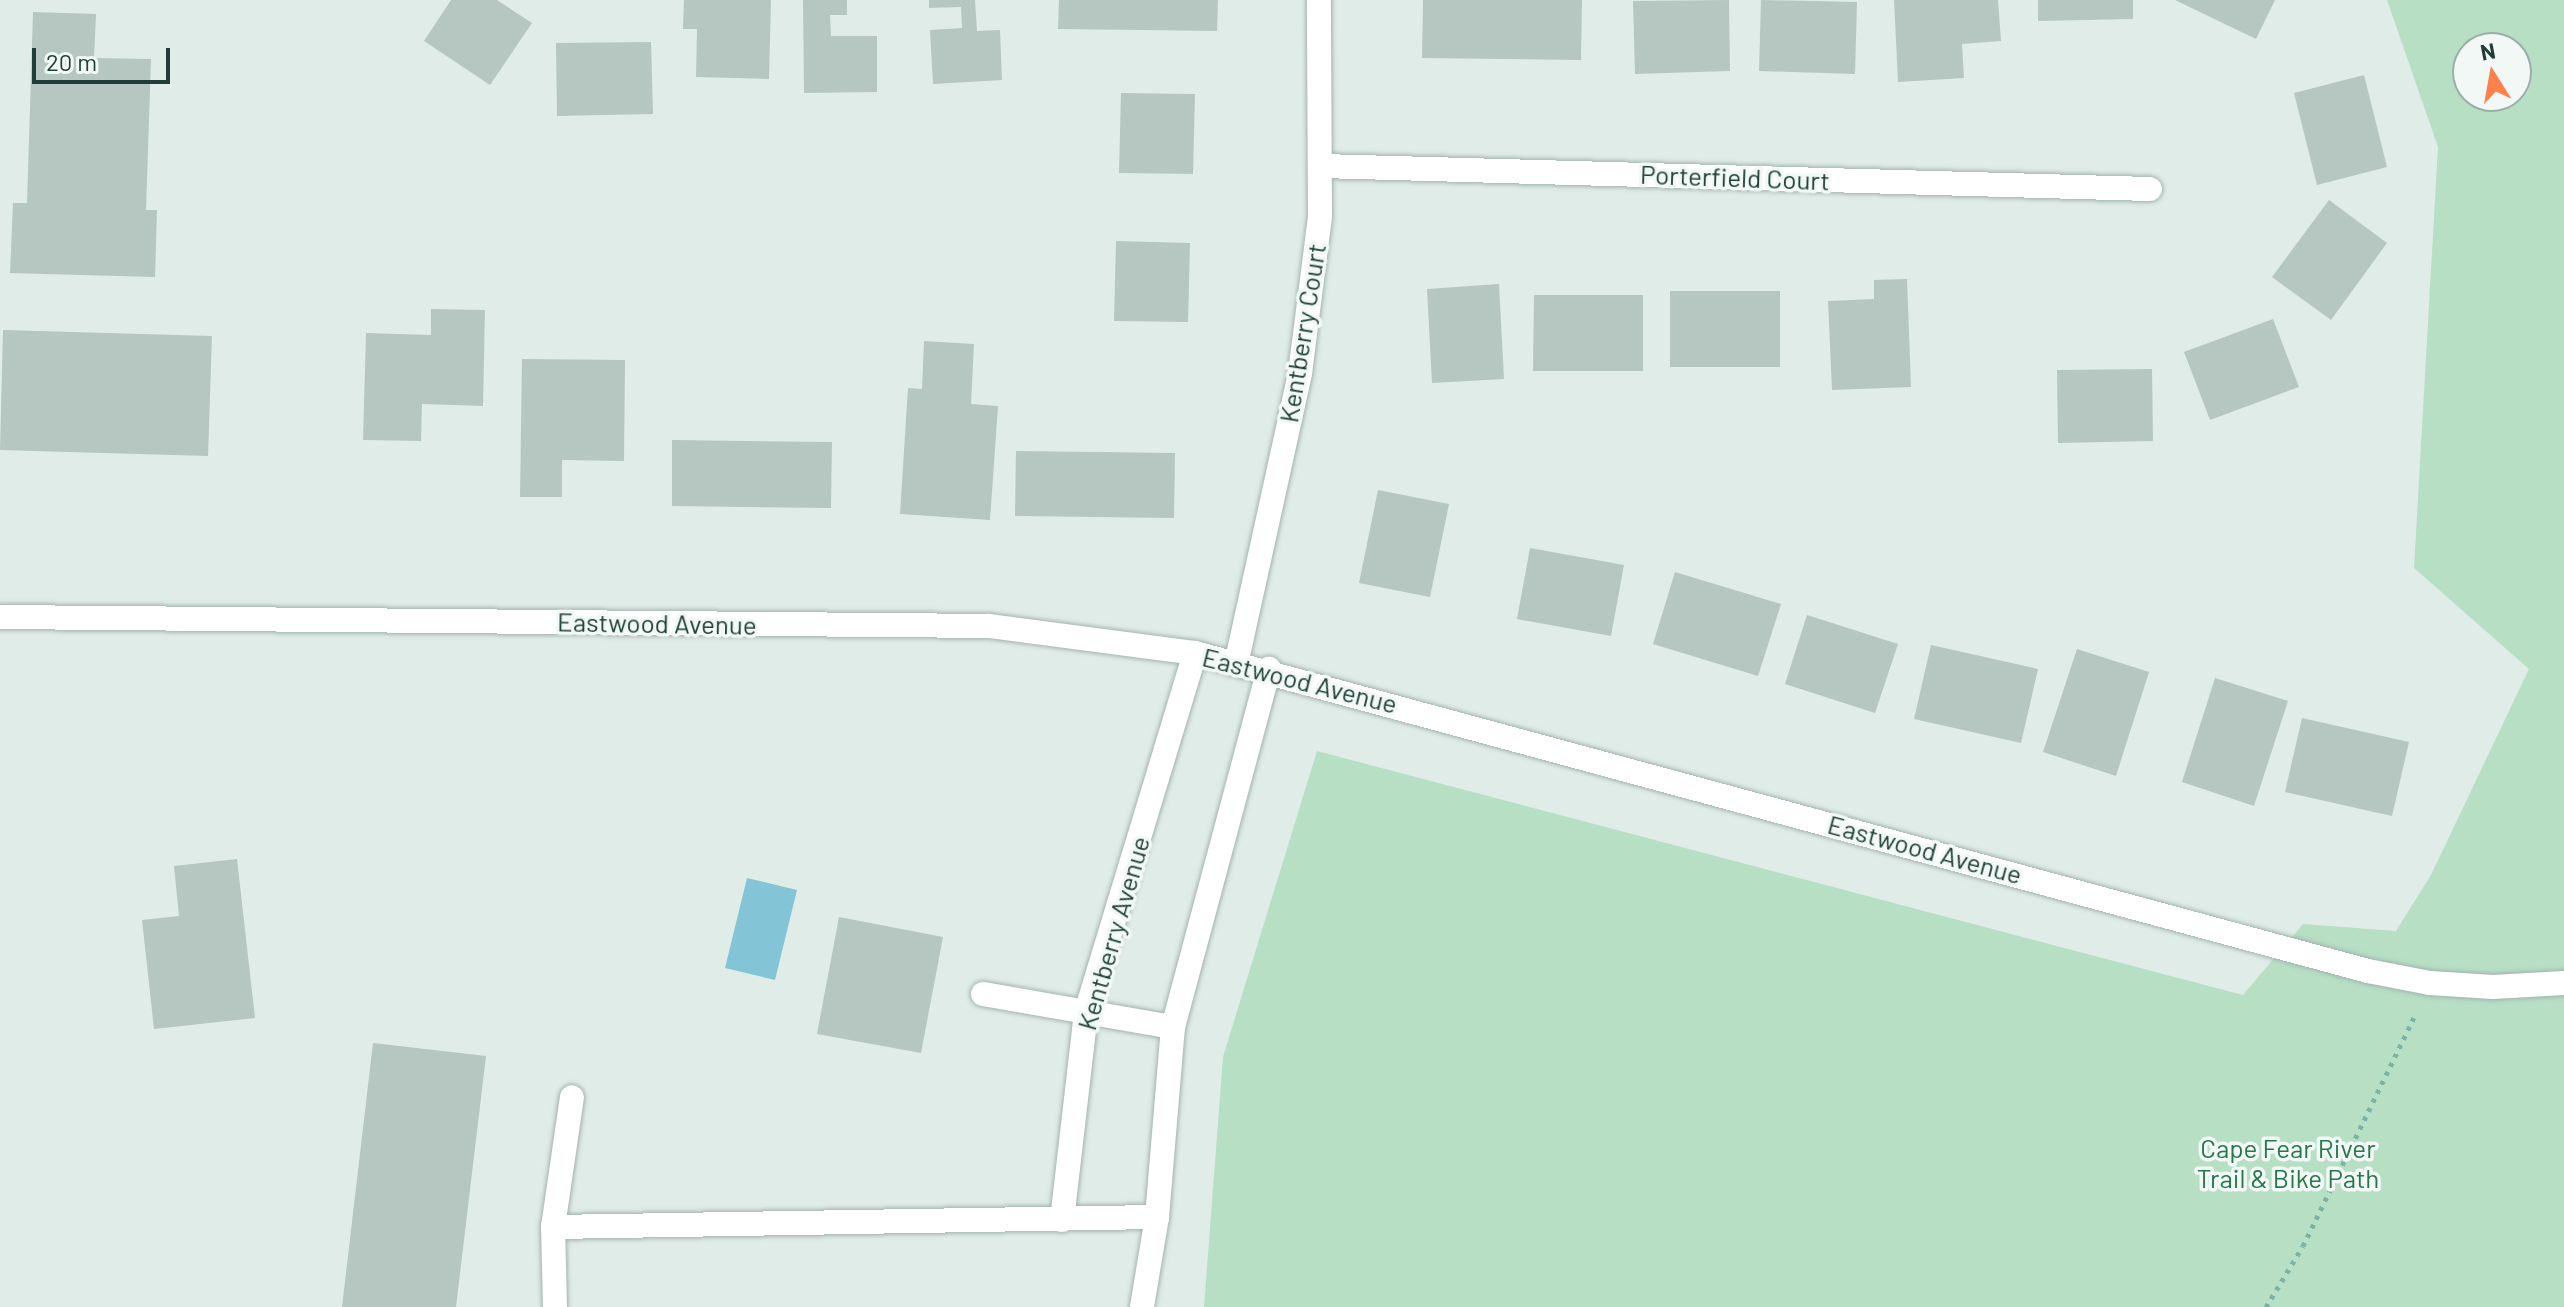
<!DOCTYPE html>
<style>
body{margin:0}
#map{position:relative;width:2564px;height:1307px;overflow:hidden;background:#e0ece7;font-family:Barlow,sans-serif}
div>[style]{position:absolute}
.green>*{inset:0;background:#b7dfc4}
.water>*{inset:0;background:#83c5d6}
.building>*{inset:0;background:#b5c7c0}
.path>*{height:5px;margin-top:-2.5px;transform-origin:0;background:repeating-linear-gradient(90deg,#7db3a5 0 4px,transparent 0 10px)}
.roads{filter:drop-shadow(0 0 2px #a2b4af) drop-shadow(0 0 2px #a2b4af)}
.street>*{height:24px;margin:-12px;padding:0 12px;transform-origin:12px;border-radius:12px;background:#fff}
.secondary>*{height:24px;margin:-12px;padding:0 12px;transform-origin:12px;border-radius:12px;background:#fff}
span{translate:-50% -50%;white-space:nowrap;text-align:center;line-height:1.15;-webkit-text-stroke:7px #f1f8f5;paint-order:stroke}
.street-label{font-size:26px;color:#1f3e37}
.park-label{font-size:26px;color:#26784a}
.north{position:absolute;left:2452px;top:32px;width:80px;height:80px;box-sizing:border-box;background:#f1f8f5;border:2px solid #9daea9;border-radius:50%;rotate:349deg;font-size:22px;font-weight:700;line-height:32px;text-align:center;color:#1f3e37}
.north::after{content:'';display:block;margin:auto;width:28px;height:36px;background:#fe814c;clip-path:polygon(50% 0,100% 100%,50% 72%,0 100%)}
.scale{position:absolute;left:32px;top:48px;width:138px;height:36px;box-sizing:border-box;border:4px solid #1f3e37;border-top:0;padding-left:10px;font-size:24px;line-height:28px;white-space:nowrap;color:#1f3e37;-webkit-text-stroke:6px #f1f8f5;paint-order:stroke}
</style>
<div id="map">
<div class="green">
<div style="clip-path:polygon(evenodd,2387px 0,2564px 0,2564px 1307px,1204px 1307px,1223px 1057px,1317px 751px,2243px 995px,2303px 924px,2396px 931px,2431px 875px,2529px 669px,2414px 568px,2438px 147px,2387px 0,2468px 48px,2516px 48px,2516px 96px,2468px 96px,2468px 48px)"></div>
</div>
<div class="water">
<div style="clip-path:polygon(747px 878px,797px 890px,775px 980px,725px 968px)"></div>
</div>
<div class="building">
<div style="clip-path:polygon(451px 0,497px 0,532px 23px,490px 85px,424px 41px)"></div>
<div style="clip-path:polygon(684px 0,771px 0,769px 79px,696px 77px,697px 29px,683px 29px)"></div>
<div style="clip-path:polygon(803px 0,847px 0,847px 15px,830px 15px,831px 36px,877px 36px,877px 92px,804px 93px)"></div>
<div style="clip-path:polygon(929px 0,975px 0,977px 31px,1000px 30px,1002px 80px,933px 84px,930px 30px,962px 28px,961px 7px,929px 8px)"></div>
<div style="clip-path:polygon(1059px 0,1218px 0,1217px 31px,1058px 29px)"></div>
<div style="clip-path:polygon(1423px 0,1582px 0,1581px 60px,1422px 58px)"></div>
<div style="clip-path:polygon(1729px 0,1730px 71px,1635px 74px,1633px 1px)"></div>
<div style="clip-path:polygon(1761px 0,1857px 2px,1855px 74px,1759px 71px)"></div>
<div style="clip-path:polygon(1894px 0,1998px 0,2001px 41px,1962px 44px,1964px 78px,1898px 82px)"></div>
<div style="clip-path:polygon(2038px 0,2133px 0,2133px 19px,2038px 21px)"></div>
<div style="clip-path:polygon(2175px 0,2275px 0,2256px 39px)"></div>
<div style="clip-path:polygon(33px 12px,96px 14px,94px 58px,151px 59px,146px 210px,157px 210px,155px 277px,10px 273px,13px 203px,27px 203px)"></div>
<div style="clip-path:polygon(651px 42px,653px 114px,557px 116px,556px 43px)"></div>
<div style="clip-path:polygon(2364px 75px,2387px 167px,2317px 185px,2294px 93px)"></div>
<div style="clip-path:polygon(1121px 93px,1195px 94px,1193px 174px,1119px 173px)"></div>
<div style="clip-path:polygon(2329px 200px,2387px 243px,2331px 320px,2272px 277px)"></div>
<div style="clip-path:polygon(1116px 241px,1190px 243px,1188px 322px,1114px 321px)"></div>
<div style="clip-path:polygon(1907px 279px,1911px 387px,1832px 390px,1828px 301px,1874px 299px,1874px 280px)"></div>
<div style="clip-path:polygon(1499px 284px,1504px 379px,1432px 383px,1427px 289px)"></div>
<div style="clip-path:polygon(1670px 291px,1780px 291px,1780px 367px,1670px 367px)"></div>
<div style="clip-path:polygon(1534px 295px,1643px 295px,1643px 371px,1533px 371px)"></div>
<div style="clip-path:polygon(431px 309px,485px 310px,483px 406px,422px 404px,421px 441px,363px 440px,366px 333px,431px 335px)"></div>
<div style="clip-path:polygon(2273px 319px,2299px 387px,2210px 420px,2184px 352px)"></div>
<div style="clip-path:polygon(3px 330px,212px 336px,208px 456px,0 450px)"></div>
<div style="clip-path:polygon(924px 341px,974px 344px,971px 404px,998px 406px,990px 520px,900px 514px,908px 388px,922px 389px)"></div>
<div style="clip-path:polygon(522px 359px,625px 360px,624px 461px,562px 460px,562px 497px,520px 497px)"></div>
<div style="clip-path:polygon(2152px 369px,2153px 441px,2058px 443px,2057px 370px)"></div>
<div style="clip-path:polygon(672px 440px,832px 442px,831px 508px,672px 506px)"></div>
<div style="clip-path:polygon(1016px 451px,1175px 453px,1174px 518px,1015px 516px)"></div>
<div style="clip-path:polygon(1378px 490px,1449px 504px,1430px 597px,1359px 583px)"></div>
<div style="clip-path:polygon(1530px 548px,1624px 565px,1611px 636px,1517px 619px)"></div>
<div style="clip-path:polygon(1675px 572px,1781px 604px,1758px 676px,1653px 644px)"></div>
<div style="clip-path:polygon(1807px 615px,1898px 644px,1875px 713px,1785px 684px)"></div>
<div style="clip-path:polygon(1931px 645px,2038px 669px,2021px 743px,1914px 719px)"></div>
<div style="clip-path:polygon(2077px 649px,2149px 672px,2116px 776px,2043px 752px)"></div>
<div style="clip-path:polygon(2215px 678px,2288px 701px,2254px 806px,2182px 782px)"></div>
<div style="clip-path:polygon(2302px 718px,2409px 742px,2392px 816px,2285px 792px)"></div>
<div style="clip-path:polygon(237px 859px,255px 1018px,154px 1029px,142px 920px,179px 916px,174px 866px)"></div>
<div style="clip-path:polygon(839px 917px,943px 937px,921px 1053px,817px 1034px)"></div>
<div style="clip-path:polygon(373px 1043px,486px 1056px,456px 1307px,342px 1307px)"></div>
</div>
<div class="path">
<div style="left:2266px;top:1307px;width:71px;rotate:-58.8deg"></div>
<div style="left:2303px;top:1246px;width:254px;rotate:-64.1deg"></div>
</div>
<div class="roads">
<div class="street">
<div style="left:1321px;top:166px;width:829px;rotate:1.59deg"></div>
<div style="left:1237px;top:660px;width:294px;rotate:-77.6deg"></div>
<div style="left:1300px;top:373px;width:158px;rotate:-82.7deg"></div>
<div style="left:1320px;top:216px;width:216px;rotate:-90.3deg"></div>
<div style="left:983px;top:994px;width:193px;rotate:9.9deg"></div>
<div style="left:1157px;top:1217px;width:191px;rotate:-85.2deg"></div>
<div style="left:1173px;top:1027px;width:371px;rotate:-75deg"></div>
<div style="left:1062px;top:1220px;width:209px;rotate:-83.4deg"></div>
<div style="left:1086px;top:1012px;width:375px;rotate:-73.1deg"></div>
<div style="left:553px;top:1227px;width:604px;rotate:-0.95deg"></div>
<div style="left:1157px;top:1217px;width:91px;rotate:99.5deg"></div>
<div style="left:555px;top:1307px;width:80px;rotate:-91.4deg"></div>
<div style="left:553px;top:1227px;width:131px;rotate:-81.7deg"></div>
</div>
<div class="secondary">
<div style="left:0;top:617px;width:989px;rotate:0.52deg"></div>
<div style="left:989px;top:626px;width:208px;rotate:7.5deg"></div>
<div style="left:1195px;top:653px;width:1215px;rotate:15.17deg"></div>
<div style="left:2368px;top:971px;width:63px;rotate:11deg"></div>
<div style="left:2430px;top:983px;width:63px;rotate:3.6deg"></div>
<div style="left:2493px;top:987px;width:71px;rotate:-3.2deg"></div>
</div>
</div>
<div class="street-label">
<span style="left:1735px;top:177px;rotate:2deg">Porterfield Court</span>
<span style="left:1302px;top:333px;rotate:-81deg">Kentberry Court</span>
<span style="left:657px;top:623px;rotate:1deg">Eastwood Avenue</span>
<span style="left:1300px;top:680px;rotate:14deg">Eastwood Avenue</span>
<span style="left:1925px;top:849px;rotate:15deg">Eastwood Avenue</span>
<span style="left:1113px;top:933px;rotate:-74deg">Kentberry Avenue</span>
</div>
<div class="park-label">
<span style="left:2288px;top:1163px">Cape Fear River<br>Trail &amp; Bike Path</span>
</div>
<div class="north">N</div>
<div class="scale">20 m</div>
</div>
